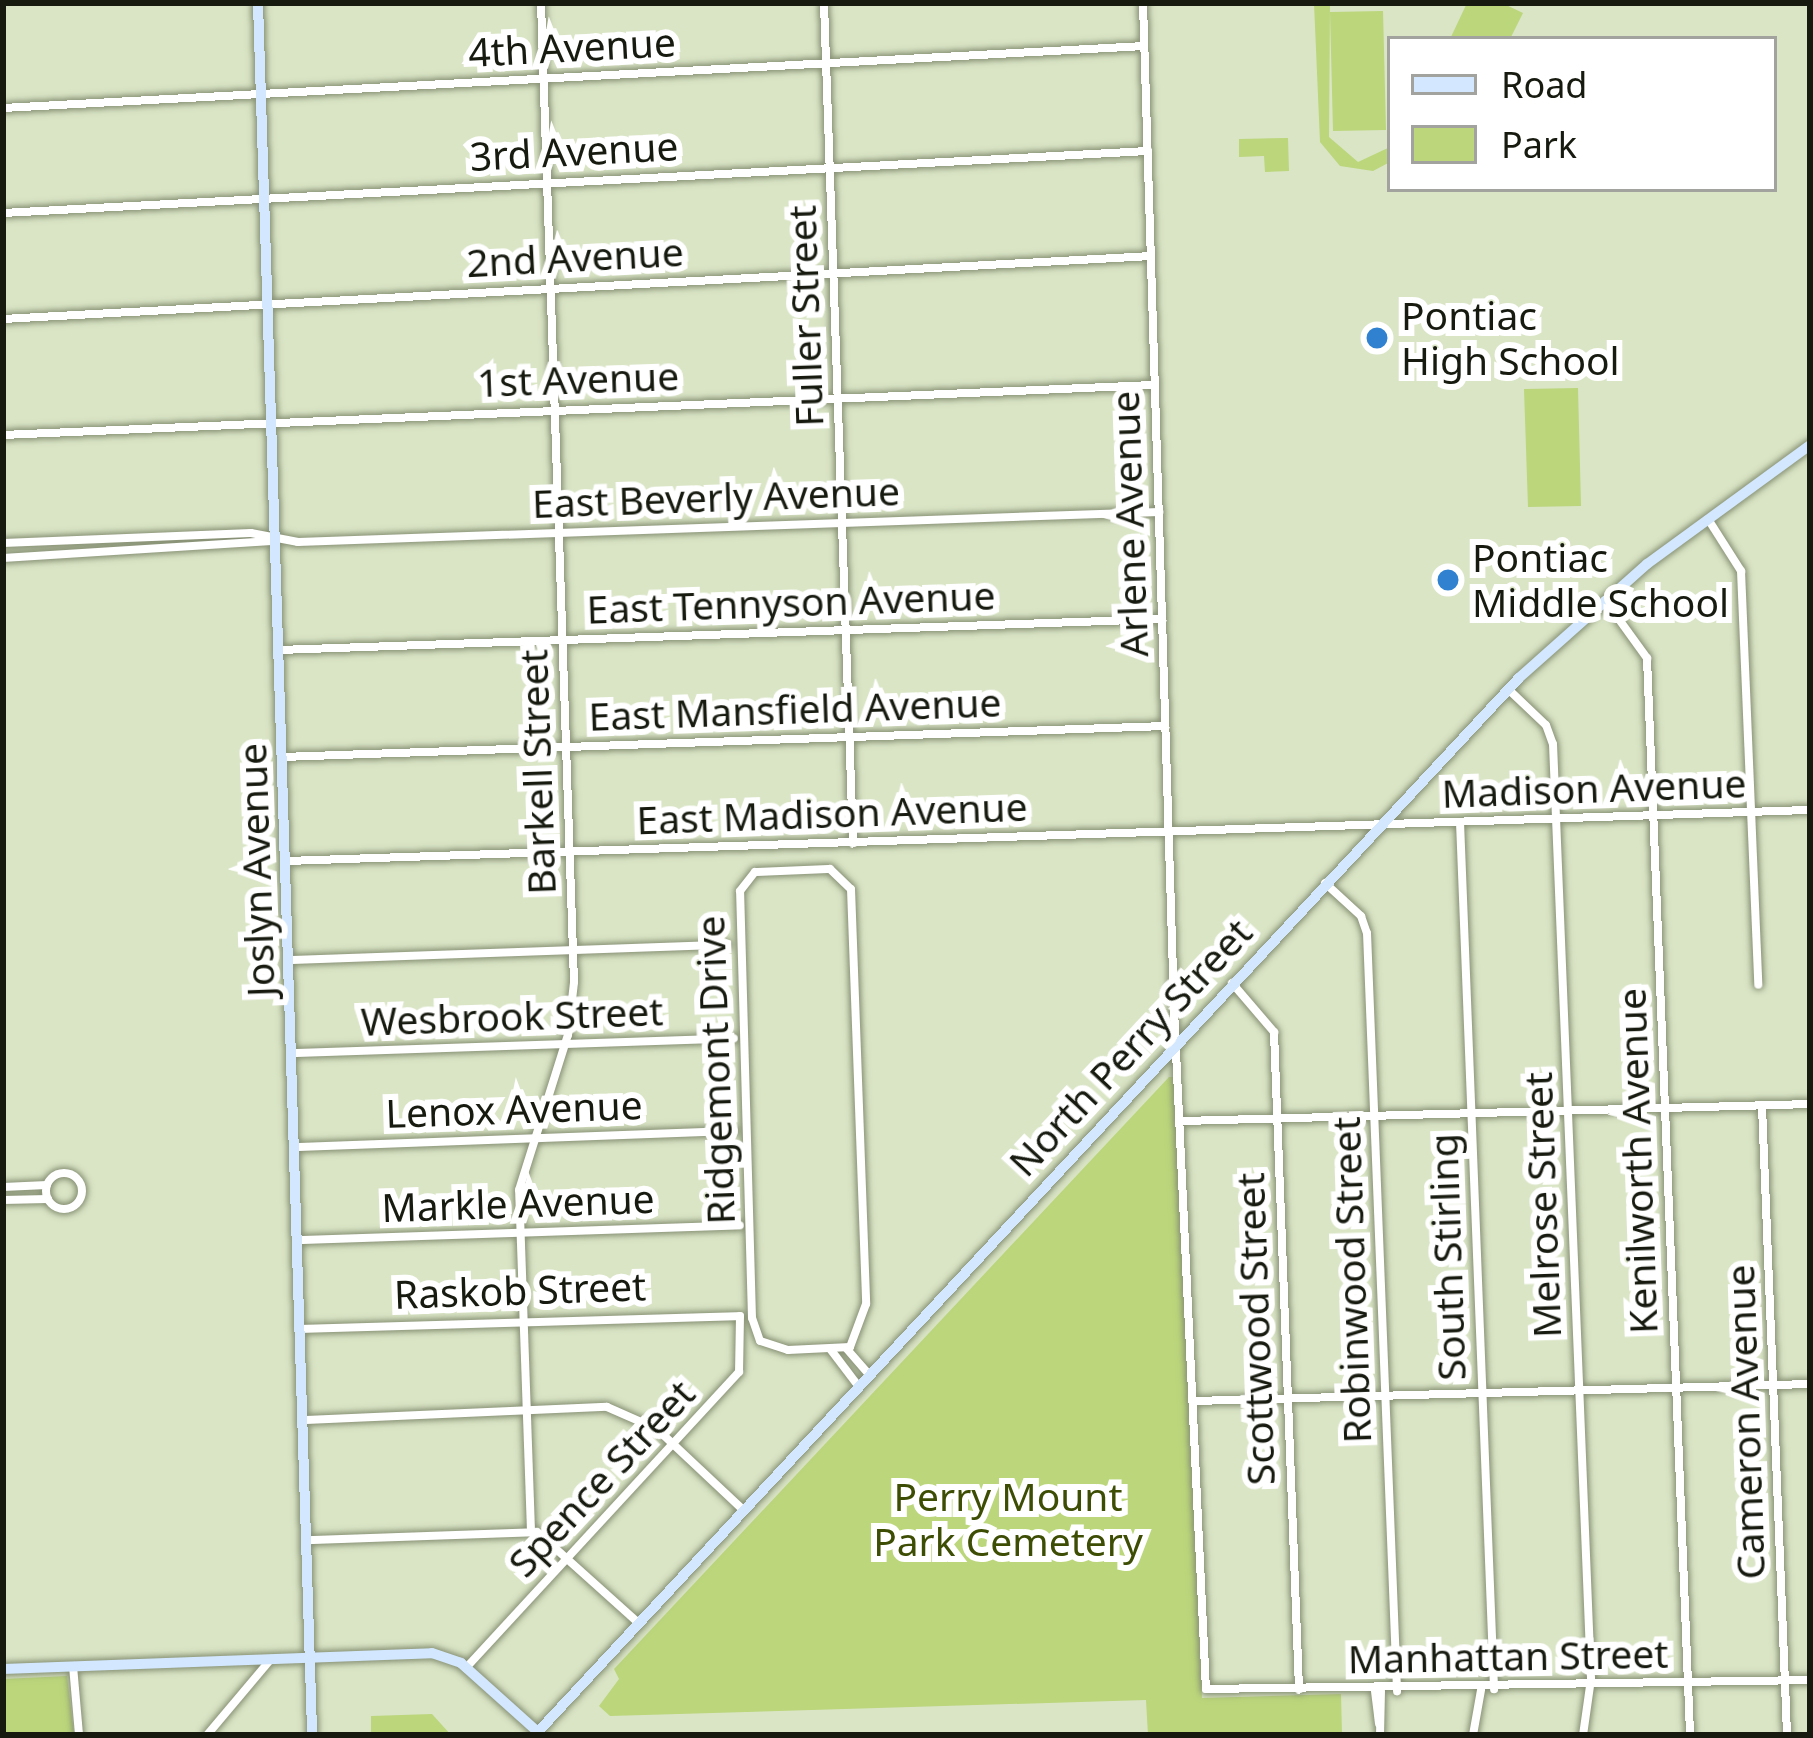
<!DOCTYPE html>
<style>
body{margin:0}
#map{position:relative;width:1813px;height:1738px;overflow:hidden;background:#dae5c6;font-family:"Noto Sans",sans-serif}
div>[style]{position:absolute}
.green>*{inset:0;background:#bbd67b}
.roads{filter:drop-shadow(0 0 3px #879074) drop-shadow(0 0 3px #879074)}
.minor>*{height:8px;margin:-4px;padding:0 4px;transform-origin:4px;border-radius:4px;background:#fff}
.minor>.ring{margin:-4px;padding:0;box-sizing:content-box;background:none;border:8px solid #fff;border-radius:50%}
.major>*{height:10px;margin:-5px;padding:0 5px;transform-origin:5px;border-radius:5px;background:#d3e8fe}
.dots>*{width:33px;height:33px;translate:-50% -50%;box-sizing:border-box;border:6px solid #fff;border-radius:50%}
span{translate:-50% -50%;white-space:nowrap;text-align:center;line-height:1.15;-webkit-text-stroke:12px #fff;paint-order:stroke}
.street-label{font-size:39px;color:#161a0f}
.poi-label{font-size:39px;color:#161a0f}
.left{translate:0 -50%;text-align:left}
.park-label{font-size:39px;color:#3d4d04}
.frame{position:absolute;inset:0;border:6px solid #161a0f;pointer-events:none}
.legend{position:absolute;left:1387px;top:36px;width:390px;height:156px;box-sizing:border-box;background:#fff;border:3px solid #a2a39f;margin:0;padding:15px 21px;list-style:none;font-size:36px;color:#161a0f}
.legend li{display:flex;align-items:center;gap:24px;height:60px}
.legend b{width:60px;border:3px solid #a2a39f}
</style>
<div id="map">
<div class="green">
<div style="clip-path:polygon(1314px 3px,1330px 3px,1329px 137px,1358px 162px,1390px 147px,1390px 162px,1373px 171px,1340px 166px,1320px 142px)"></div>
<div style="clip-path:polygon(1467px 3px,1502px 3px,1523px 13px,1510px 39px,1450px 39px)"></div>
<div style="clip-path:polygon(1383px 11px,1386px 130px,1333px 131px,1330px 12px)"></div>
<div style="clip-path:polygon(1288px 138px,1289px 171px,1265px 172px,1264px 156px,1239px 157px,1239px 139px)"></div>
<div style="clip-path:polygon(1578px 388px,1581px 506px,1528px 507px,1524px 389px)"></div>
<div style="clip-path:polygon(1169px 1077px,1177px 1077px,1202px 1698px,1341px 1694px,1342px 1735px,1148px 1735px,1146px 1700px,610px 1716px,599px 1706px,619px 1679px,614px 1669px)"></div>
<div style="clip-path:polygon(67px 1676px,74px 1735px,3px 1735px,3px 1679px)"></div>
<div style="clip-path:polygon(432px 1714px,451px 1735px,371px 1735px,371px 1716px)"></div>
</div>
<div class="roads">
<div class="minor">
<div style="left:824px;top:3px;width:841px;rotate:88.02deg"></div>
<div style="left:1143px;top:3px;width:1006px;rotate:88.23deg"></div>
<div style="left:1174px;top:1009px;width:681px;rotate:87.31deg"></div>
<div style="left:1206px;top:1689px;width:604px;rotate:-0.85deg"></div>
<div style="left:3px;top:108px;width:1143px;rotate:-3.11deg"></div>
<div style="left:3px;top:213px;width:1147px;rotate:-3.1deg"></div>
<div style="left:3px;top:319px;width:1150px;rotate:-3.14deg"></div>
<div style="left:3px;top:435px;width:1153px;rotate:-2.49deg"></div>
<div style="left:1708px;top:519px;width:62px;rotate:57.6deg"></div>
<div style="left:1741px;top:571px;width:414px;rotate:87.6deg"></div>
<div style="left:3px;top:543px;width:248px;rotate:-2.3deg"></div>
<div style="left:251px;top:533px;width:48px;rotate:10.8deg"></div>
<div style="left:298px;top:542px;width:862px;rotate:-2deg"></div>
<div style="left:3px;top:558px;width:273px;rotate:-3.6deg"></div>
<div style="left:1605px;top:600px;width:72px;rotate:54.1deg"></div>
<div style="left:1647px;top:658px;width:1078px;rotate:87.71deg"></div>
<div style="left:279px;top:650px;width:884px;rotate:-2.01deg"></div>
<div style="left:1508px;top:689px;width:52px;rotate:43.5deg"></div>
<div style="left:1546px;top:725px;width:20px;rotate:70deg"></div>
<div style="left:1553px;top:744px;width:936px;rotate:87.67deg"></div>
<div style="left:1591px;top:1679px;width:57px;rotate:98.1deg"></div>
<div style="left:282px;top:757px;width:884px;rotate:-2.01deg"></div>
<div style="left:1460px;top:822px;width:868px;rotate:87.75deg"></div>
<div style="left:286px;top:861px;width:1525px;rotate:-1.92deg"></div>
<div style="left:830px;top:869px;width:29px;rotate:44deg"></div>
<div style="left:851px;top:889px;width:415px;rotate:87.9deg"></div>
<div style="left:866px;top:1304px;width:46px;rotate:110.4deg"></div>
<div style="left:850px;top:1347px;width:62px;rotate:177.2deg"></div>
<div style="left:788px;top:1350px;width:29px;rotate:-162deg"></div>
<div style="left:760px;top:1341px;width:24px;rotate:-109deg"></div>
<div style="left:752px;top:1318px;width:427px;rotate:-91.6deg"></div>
<div style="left:740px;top:891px;width:24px;rotate:-52deg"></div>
<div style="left:755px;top:872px;width:75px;rotate:-2.3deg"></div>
<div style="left:1325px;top:883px;width:49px;rotate:42.5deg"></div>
<div style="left:1361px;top:916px;width:18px;rotate:71deg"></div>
<div style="left:1367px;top:933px;width:759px;rotate:87.73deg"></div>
<div style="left:289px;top:960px;width:438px;rotate:-2deg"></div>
<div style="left:1232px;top:983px;width:65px;rotate:49.4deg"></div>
<div style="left:1274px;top:1032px;width:658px;rotate:87.82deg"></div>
<div style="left:293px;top:1053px;width:441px;rotate:-1.9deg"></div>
<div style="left:1762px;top:1106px;width:629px;rotate:87.72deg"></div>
<div style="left:1183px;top:1121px;width:627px;rotate:-1.55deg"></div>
<div style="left:296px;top:1147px;width:438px;rotate:-2.1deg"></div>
<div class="ring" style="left:46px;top:1173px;width:28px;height:28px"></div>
<div style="left:3px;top:1187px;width:44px;rotate:-2.6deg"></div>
<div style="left:3px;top:1200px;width:45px;rotate:-1.3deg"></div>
<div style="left:299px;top:1240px;width:441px;rotate:-1.9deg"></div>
<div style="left:303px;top:1329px;width:437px;rotate:-1.7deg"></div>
<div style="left:740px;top:1316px;width:56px;rotate:91deg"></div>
<div style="left:739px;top:1372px;width:403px;rotate:132.7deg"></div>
<div style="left:846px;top:1348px;width:32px;rotate:49deg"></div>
<div style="left:831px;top:1350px;width:41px;rotate:52.9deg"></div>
<div style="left:1194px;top:1401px;width:616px;rotate:-1.58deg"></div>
<div style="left:306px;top:1420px;width:301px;rotate:-2.5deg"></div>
<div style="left:607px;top:1407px;width:55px;rotate:23.7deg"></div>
<div style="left:657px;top:1429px;width:114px;rotate:43.2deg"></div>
<div style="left:531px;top:1531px;width:341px;rotate:-92deg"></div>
<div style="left:519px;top:1190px;width:163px;rotate:-72.5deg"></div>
<div style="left:568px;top:1035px;width:53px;rotate:-83.5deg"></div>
<div style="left:574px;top:982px;width:980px;rotate:-91.93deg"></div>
<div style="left:310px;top:1540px;width:227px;rotate:-2deg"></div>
<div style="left:537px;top:1532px;width:132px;rotate:41.9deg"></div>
<div style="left:73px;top:1666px;width:69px;rotate:85deg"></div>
<div style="left:1375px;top:1691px;width:33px;rotate:83deg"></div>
<div style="left:207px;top:1735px;width:99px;rotate:-49.9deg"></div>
<div style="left:1380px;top:1735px;width:44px;rotate:-88.7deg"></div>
<div style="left:1473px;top:1735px;width:46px;rotate:-79.9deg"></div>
</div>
<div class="major">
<div style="left:258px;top:3px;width:1733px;rotate:88.21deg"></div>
<div style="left:3px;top:1669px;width:429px;rotate:-2.1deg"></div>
<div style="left:432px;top:1653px;width:31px;rotate:19deg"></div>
<div style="left:461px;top:1663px;width:106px;rotate:41.9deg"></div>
<div style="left:535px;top:1735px;width:1444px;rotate:-47.05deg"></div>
<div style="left:1519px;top:678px;width:171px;rotate:-41.7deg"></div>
<div style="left:1647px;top:564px;width:202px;rotate:-36.1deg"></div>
</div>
</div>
<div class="dots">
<div style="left:1377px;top:338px;background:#3082d1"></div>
<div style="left:1448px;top:580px;background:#3082d1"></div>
</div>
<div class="street-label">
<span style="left:572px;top:47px;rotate:-3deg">4th Avenue</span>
<span style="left:574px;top:151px;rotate:-3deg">3rd Avenue</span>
<span style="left:575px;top:257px;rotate:-3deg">2nd Avenue</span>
<span style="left:805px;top:316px;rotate:-92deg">Fuller Street</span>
<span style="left:578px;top:379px;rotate:-2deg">1st Avenue</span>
<span style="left:716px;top:497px;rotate:-2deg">East Beverly Avenue</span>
<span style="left:1129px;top:524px;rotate:-92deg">Arlene Avenue</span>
<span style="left:791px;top:602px;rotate:-2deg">East Tennyson Avenue</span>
<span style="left:795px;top:709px;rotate:-2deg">East Mansfield Avenue</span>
<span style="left:537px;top:772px;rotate:-92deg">Barkell Street</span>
<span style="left:1594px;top:788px;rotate:-2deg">Madison Avenue</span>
<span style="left:832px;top:813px;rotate:-2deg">East Madison Avenue</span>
<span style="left:256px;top:870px;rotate:-92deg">Joslyn Avenue</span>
<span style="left:512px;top:1016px;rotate:-2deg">Wesbrook Street</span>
<span style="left:1130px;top:1047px;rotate:-47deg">North Perry Street</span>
<span style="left:715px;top:1070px;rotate:-92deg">Ridgemont Drive</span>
<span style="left:514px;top:1109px;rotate:-2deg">Lenox Avenue</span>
<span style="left:1637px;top:1161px;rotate:-92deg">Kenilworth Avenue</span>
<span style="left:518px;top:1203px;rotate:-2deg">Markle Avenue</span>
<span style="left:1542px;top:1205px;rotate:-92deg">Melrose Street</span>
<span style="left:1447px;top:1257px;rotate:-92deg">South Stirling</span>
<span style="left:1351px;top:1280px;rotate:-92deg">Robinwood Street</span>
<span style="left:520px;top:1290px;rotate:-2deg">Raskob Street</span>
<span style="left:1255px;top:1329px;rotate:-92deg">Scottwood Street</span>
<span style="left:1745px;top:1422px;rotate:-92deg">Cameron Avenue</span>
<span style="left:601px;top:1478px;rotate:-47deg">Spence Street</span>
<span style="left:1508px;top:1656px;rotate:-1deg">Manhattan Street</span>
</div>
<div class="poi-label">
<span class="left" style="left:1401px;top:338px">Pontiac<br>High School</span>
<span class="left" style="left:1472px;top:580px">Pontiac<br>Middle School</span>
</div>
<div class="park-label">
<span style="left:1008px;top:1519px">Perry Mount<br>Park Cemetery</span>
</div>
<div class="frame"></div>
<ul class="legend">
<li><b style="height:15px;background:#d3e8fe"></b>Road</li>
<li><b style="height:33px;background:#bbd67b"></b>Park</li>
</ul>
</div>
